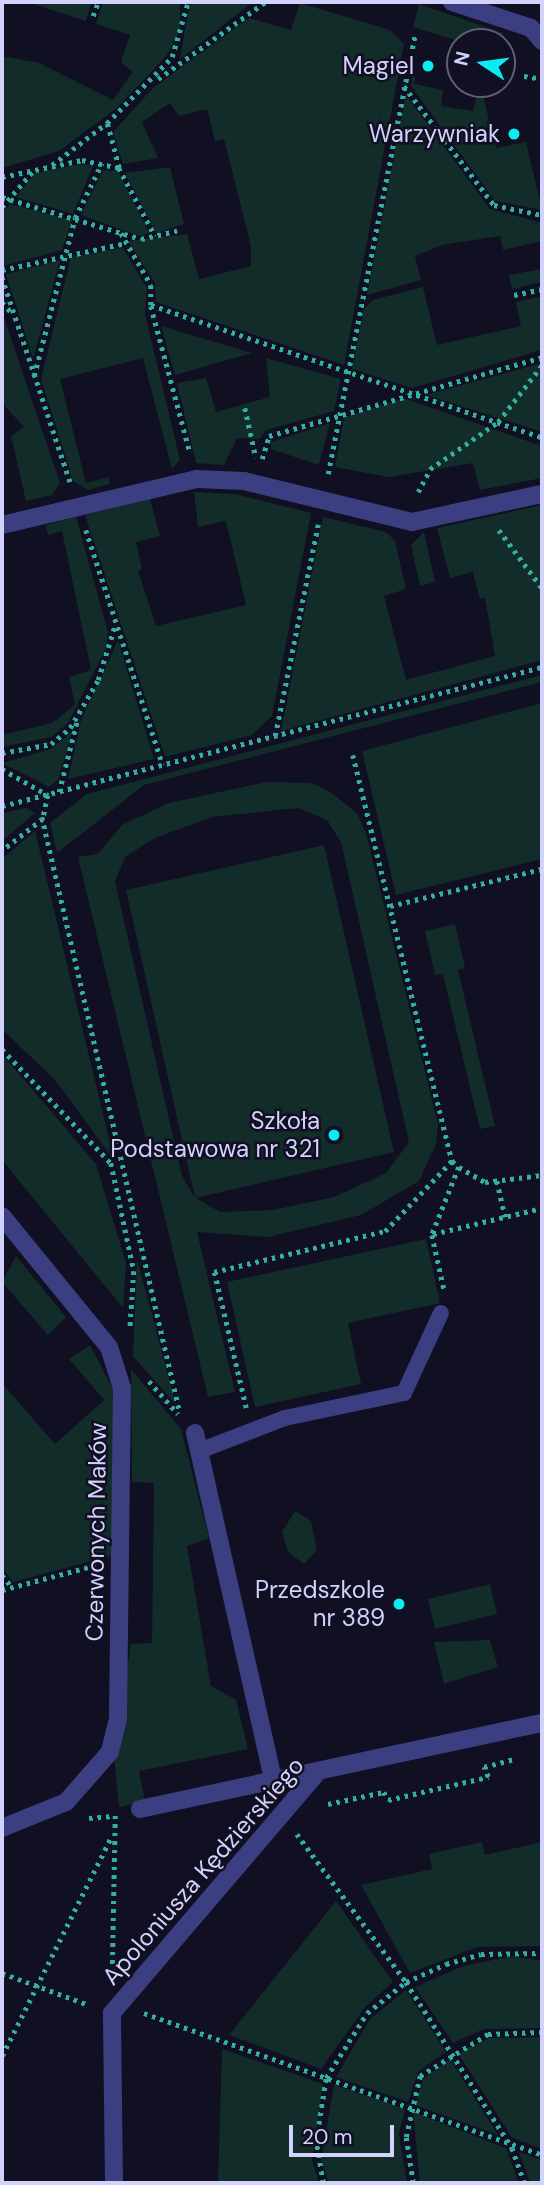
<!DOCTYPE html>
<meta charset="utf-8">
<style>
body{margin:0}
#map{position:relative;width:544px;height:2185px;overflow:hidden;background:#110f22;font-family:"DM Sans",sans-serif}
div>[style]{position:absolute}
.green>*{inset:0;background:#122c29}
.path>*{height:4.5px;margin-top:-2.25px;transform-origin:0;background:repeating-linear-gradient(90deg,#33b0a0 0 3.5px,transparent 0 8.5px)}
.lane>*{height:16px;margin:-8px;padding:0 8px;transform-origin:8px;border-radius:8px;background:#3b3e80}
.street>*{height:18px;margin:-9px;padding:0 9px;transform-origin:9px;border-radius:9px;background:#3b3e80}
.dots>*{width:19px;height:19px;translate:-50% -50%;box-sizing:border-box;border:4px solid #110f22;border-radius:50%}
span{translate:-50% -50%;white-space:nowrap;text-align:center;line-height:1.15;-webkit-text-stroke:5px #110f22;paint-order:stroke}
.poi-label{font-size:24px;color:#d3d2fd}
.right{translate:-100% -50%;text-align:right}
.street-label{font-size:24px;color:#d3d2fd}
.frame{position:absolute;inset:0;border:4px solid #d3d2fd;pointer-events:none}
.north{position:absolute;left:446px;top:28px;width:70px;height:70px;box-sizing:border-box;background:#110f22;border:2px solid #5f5d7a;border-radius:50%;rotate:283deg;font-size:19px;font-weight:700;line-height:28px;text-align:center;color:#d3d2fd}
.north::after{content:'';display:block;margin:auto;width:24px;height:32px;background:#08ecf2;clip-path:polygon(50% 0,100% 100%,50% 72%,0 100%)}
.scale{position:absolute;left:289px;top:2125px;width:105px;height:32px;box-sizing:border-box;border:4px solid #d3d2fd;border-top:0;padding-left:9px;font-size:21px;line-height:24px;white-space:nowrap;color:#d3d2fd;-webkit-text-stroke:5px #110f22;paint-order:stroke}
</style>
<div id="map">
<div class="green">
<div style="clip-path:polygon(27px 2px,92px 2px,86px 21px)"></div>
<div style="clip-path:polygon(103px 2px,180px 2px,180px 30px,167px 55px,117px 108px,59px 151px,2px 168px,2px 56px,39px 63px,113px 100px,133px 72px,121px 62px,130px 35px,96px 24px)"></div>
<div style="clip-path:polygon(190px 2px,253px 2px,180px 59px)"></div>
<div style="clip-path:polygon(300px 3px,390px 30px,404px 44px,344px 365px,156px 302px,155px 283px,128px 241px,187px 234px,199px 279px,251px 266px,251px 246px,224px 139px,215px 141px,207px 109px,179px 116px,170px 103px,142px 122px,158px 158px,123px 164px,113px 132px,153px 88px,249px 18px,291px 30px)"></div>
<div style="clip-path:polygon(419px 4px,503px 33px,508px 57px,502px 42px,461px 42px,413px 27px)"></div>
<div style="clip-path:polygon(415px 59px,415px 84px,443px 90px,441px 106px,473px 111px,480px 84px,496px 148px,526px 142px,542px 210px,495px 201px,411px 86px)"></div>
<div style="clip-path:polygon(406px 95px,490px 209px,542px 223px,542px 241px,503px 250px,500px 236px,442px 245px,415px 256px,421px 280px,367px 295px)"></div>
<div style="clip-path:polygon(81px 164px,93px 166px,73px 214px,16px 197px,35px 173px)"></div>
<div style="clip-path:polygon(170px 167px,184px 224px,156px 233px,125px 173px)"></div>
<div style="clip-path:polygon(103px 170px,118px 171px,149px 233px,139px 236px,81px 215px)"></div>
<div style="clip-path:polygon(10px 204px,72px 220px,62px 250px,3px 266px,2px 212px)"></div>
<div style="clip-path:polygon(123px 248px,147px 288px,145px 314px,180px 460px,172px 469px,143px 358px,60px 379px,86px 483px,109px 477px,109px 484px,88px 490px,73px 481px,41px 379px,71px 257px)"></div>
<div style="clip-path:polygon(60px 260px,33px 359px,6px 274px)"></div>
<div style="clip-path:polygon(542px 269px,542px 282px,512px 289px,509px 275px)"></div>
<div style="clip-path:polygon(423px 287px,437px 345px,521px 326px,516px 302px,542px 296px,542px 350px,412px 388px,352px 369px,364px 309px,373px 300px)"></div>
<div style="clip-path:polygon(2px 312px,60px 483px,52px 495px,26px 501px,11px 436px,24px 427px,2px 403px)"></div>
<div style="clip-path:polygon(161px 326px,252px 353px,175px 375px)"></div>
<div style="clip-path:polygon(266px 358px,341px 379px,334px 411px,266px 430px,259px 439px,237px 438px,224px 465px,196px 463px,177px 383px,206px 378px,216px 412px,270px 397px)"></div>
<div style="clip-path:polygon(542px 363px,542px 432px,426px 395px)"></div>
<div style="clip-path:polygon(403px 398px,542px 446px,542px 478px,480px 490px,473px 463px,389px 477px,335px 467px,344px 418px)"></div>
<div style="clip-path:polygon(330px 423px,319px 465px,271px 449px,271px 442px)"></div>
<div style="clip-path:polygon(194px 492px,235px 494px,311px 513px,272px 716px,252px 735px,165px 757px,85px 515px,150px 499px,160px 536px,136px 542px,142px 569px,138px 571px,156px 626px,246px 605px,226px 521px,198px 527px)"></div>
<div style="clip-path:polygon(542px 505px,542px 660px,281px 731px,323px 517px,386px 532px,395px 541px,406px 589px,384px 596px,406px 680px,495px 656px,485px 598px,480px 599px,473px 572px,450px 578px,437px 528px)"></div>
<div style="clip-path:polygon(76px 517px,108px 632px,106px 648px,68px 723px,51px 737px,2px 747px,2px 735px,52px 723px,75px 705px,69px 677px,91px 670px,62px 531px,48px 535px,46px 525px)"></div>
<div style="clip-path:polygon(424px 532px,435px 582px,420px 586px,411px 545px)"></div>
<div style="clip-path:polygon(118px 640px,154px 759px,68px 779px,81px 720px)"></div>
<div style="clip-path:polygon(542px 675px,542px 682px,144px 785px,57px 853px,50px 823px,87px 794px)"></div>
<div style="clip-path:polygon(542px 703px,542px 859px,396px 895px,362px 751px)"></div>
<div style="clip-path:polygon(72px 732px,58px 780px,49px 787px,2px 763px,51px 749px)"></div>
<div style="clip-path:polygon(evenodd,267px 782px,311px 783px,329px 791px,357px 813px,366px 833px,438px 1124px,436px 1144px,419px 1181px,361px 1215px,268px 1237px,197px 1232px,235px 1392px,208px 1397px,78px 857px,98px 854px,122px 825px,169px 803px,267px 782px,298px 808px,327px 820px,341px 842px,409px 1142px,386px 1173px,334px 1197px,273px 1210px,220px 1212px,196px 1198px,394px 1152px,324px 845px,126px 890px,195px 1198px,182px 1176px,115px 881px,125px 857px,155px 838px,212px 817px,298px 808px)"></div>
<div style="clip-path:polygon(26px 808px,35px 813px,2px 841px,2px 813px)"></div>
<div style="clip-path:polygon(35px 831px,114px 1160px,56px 1081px,2px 1029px,2px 859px)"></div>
<div style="clip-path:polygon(455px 924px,465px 968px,458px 970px,495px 1126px,480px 1129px,443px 974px,435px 975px,425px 931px)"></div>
<div style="clip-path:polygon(2px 1054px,96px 1164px,126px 1263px,123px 1308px,2px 1160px)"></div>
<div style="clip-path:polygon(426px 1239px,440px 1303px,348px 1323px,361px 1384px,255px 1407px,227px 1282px)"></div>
<div style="clip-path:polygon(16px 1256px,66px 1317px,48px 1335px,2px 1282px)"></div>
<div style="clip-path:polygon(137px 1259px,176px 1405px,133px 1356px)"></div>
<div style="clip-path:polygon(90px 1345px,113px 1389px,114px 1555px,13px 1582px,2px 1568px,2px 1383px,55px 1444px,104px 1400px,69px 1359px)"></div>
<div style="clip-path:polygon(131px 1369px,181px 1429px,209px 1538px,187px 1546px,211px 1686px,236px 1700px,248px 1749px,139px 1771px,145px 1801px,119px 1807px,114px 1754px,131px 1644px,152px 1643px,154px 1483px,132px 1482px)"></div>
<div style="clip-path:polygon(295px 1511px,311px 1521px,317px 1550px,304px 1564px,288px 1552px,282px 1532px)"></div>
<div style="clip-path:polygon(490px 1584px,497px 1614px,435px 1629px,428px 1599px)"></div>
<div style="clip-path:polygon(490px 1640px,498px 1667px,444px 1684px,434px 1642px)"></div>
<div style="clip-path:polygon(482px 1842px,485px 1855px,542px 1842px,542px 1946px,477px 1947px,410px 1973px,361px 1885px,432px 1869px,429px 1854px)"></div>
<div style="clip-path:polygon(336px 1901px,393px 1982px,365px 2007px,321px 2069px,229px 2035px)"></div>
<div style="clip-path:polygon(512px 1956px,542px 1961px,542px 2028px,484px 2029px,453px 2043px,415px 1987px,463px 1966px)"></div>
<div style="clip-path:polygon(406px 1990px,446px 2052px,418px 2072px,408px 2102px,336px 2077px,370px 2019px)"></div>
<div style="clip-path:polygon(542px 2037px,542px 2149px,512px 2138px,458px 2053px,489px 2038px)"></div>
<div style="clip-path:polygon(222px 2049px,323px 2084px,312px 2160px,319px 2183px,218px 2183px)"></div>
<div style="clip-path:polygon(450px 2059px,498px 2135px,415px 2105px,423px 2079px)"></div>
<div style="clip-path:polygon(334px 2085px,405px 2109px,399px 2134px,407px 2183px,329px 2183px,321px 2160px)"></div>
<div style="clip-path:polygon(413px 2112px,506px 2148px,519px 2183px,420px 2183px)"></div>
<div style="clip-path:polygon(519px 2152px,542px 2160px,542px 2183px,530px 2183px)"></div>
</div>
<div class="path">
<div style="left:93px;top:16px;width:15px;rotate:-70deg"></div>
<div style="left:524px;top:76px;width:18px;rotate:9deg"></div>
<div style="left:158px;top:79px;width:132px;rotate:-35.7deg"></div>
<div style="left:404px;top:86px;width:149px;rotate:52.9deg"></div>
<div style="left:494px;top:205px;width:49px;rotate:11.8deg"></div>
<div style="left:52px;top:165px;width:69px;rotate:-37.4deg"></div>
<div style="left:119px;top:168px;width:47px;rotate:-104.9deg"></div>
<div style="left:107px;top:123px;width:93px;rotate:-45.4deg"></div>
<div style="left:172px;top:57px;width:57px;rotate:-73.8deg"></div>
<div style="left:2px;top:177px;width:82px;rotate:-12deg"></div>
<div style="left:82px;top:160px;width:38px;rotate:12deg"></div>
<div style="left:119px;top:168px;width:77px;rotate:62.1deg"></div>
<div style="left:2px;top:197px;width:145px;rotate:16.8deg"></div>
<div style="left:141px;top:239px;width:37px;rotate:-13deg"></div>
<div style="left:2px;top:207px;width:48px;rotate:-49.3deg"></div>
<div style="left:121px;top:233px;width:60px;rotate:60deg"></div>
<div style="left:151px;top:285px;width:20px;rotate:90deg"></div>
<div style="left:151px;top:305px;width:413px;rotate:18.7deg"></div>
<div style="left:2px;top:270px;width:127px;rotate:-12.3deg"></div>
<div style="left:2px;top:277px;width:216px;rotate:71.6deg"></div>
<div style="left:514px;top:295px;width:29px;rotate:-12deg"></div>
<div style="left:2px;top:302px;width:13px;rotate:48deg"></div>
<div style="left:151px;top:306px;width:152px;rotate:75.1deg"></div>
<div style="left:34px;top:376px;width:163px;rotate:-75.5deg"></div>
<div style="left:75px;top:218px;width:61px;rotate:-63.9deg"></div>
<div style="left:245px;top:408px;width:51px;rotate:77.6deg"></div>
<div style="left:262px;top:459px;width:24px;rotate:-73deg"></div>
<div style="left:269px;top:436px;width:284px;rotate:-16.1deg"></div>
<div style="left:328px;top:474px;width:449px;rotate:-78.8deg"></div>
<div style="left:418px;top:492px;width:26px;rotate:-62deg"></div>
<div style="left:430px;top:469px;width:83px;rotate:-34.7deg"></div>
<div style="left:498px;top:422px;width:72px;rotate:-52.3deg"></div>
<div style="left:86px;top:530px;width:247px;rotate:71.9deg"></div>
<div style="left:499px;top:530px;width:72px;rotate:53.4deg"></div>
<div style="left:275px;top:736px;width:216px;rotate:-78.5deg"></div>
<div style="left:2px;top:753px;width:50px;rotate:-10.4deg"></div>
<div style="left:51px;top:744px;width:25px;rotate:-40deg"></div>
<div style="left:70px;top:728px;width:56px;rotate:-59.7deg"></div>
<div style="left:98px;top:680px;width:58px;rotate:-72.8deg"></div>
<div style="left:353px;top:755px;width:418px;rotate:76.3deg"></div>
<div style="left:2px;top:769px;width:53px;rotate:29.5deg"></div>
<div style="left:48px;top:795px;width:25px;rotate:102deg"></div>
<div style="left:43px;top:819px;width:52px;rotate:142deg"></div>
<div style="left:59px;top:792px;width:73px;rotate:-75.8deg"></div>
<div style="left:2px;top:806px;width:558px;rotate:-14.43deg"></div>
<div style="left:42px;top:817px;width:612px;rotate:76.96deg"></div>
<div style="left:390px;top:906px;width:156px;rotate:-13.7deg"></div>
<div style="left:2px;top:1049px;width:158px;rotate:46.3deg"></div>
<div style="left:111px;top:1163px;width:110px;rotate:78deg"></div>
<div style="left:134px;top:1271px;width:59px;rotate:93.9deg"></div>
<div style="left:459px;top:1167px;width:30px;rotate:30deg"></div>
<div style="left:485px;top:1182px;width:57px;rotate:-7deg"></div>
<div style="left:497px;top:1181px;width:37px;rotate:77deg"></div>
<div style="left:433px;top:1234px;width:112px;rotate:-13.4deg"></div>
<div style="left:149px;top:1381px;width:44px;rotate:48.7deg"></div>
<div style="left:246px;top:1408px;width:140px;rotate:-103.2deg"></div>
<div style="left:214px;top:1272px;width:176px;rotate:-13.5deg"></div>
<div style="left:385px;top:1231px;width:97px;rotate:-46.3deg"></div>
<div style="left:452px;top:1161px;width:9px;rotate:41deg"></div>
<div style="left:459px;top:1167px;width:73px;rotate:111.7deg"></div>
<div style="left:432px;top:1235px;width:55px;rotate:77.5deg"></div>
<div style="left:2px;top:1575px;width:16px;rotate:50deg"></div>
<div style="left:2px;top:1590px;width:97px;rotate:-14.9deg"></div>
<div style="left:328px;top:1804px;width:57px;rotate:-12.1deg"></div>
<div style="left:384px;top:1792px;width:9px;rotate:63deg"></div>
<div style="left:388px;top:1800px;width:103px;rotate:-13deg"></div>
<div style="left:488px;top:1777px;width:11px;rotate:-112deg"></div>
<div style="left:484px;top:1767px;width:31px;rotate:-15deg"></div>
<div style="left:89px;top:1818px;width:23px;rotate:-5deg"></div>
<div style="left:297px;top:1834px;width:184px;rotate:53.6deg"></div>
<div style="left:406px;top:1982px;width:197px;rotate:57.4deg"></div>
<div style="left:512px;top:2148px;width:37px;rotate:70deg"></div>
<div style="left:112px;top:1972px;width:157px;rotate:-88.9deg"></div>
<div style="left:2px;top:1973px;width:93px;rotate:20.2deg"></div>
<div style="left:144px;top:2013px;width:423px;rotate:19.6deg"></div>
<div style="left:2px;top:2056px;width:245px;rotate:-63.5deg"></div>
<div style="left:323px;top:2183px;width:43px;rotate:-99.5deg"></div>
<div style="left:316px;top:2141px;width:64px;rotate:-81deg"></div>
<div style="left:326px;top:2078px;width:77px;rotate:-57.8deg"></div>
<div style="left:367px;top:2013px;width:50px;rotate:-38.5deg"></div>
<div style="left:406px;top:1982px;width:44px;rotate:-24.2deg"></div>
<div style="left:446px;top:1964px;width:36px;rotate:-16deg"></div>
<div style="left:481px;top:1954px;width:61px;rotate:-0.9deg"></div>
<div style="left:413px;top:2183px;width:47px;rotate:-98.7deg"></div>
<div style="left:406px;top:2137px;width:63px;rotate:-77.1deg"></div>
<div style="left:420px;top:2076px;width:80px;rotate:-31.7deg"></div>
<div style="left:488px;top:2034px;width:54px;rotate:-2.1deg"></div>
</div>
<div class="lane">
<div style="left:199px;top:1451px;width:92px;rotate:-21deg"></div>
<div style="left:285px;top:1418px;width:122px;rotate:-11.9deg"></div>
<div style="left:404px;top:1393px;width:88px;rotate:-65.2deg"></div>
</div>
<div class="street">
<div style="left:452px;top:2px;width:83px;rotate:18.2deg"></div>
<div style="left:531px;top:28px;width:17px;rotate:50deg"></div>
<div style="left:2px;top:525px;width:200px;rotate:-13.3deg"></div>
<div style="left:197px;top:479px;width:47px;rotate:2.4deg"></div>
<div style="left:244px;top:481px;width:173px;rotate:13.7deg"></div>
<div style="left:412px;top:522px;width:133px;rotate:-12.2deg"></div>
<div style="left:2px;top:1216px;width:169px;rotate:50.8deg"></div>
<div style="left:109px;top:1347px;width:43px;rotate:72.4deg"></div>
<div style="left:122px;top:1388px;width:331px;rotate:90.7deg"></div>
<div style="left:118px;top:1719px;width:34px;rotate:104deg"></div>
<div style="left:110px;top:1752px;width:67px;rotate:131.3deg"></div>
<div style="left:66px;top:1802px;width:69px;rotate:157.9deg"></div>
<div style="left:195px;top:1433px;width:356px;rotate:77.3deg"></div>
<div style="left:140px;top:1809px;width:411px;rotate:-12.1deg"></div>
<div style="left:114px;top:2183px;width:170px;rotate:-90.7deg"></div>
<div style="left:112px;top:2013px;width:318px;rotate:-49.5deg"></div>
</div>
<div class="dots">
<div style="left:428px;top:66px;background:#08ecf2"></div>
<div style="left:514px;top:134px;background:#08ecf2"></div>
<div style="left:334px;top:1135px;background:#08ecf2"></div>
<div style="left:399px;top:1604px;background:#08ecf2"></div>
</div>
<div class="poi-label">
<span class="right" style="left:414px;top:66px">Magiel</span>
<span class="right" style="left:500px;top:134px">Warzywniak</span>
<span class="right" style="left:320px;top:1135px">Szkoła<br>Podstawowa nr 321</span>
<span class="right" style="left:385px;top:1604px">Przedszkole<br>nr 389</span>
</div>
<div class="street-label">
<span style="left:96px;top:1532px;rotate:-89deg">Czerwonych Maków</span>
<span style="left:203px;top:1871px;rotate:-49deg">Apoloniusza Kędzierskiego</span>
</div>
<div class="frame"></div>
<div class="north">N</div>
<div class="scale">20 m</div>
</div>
